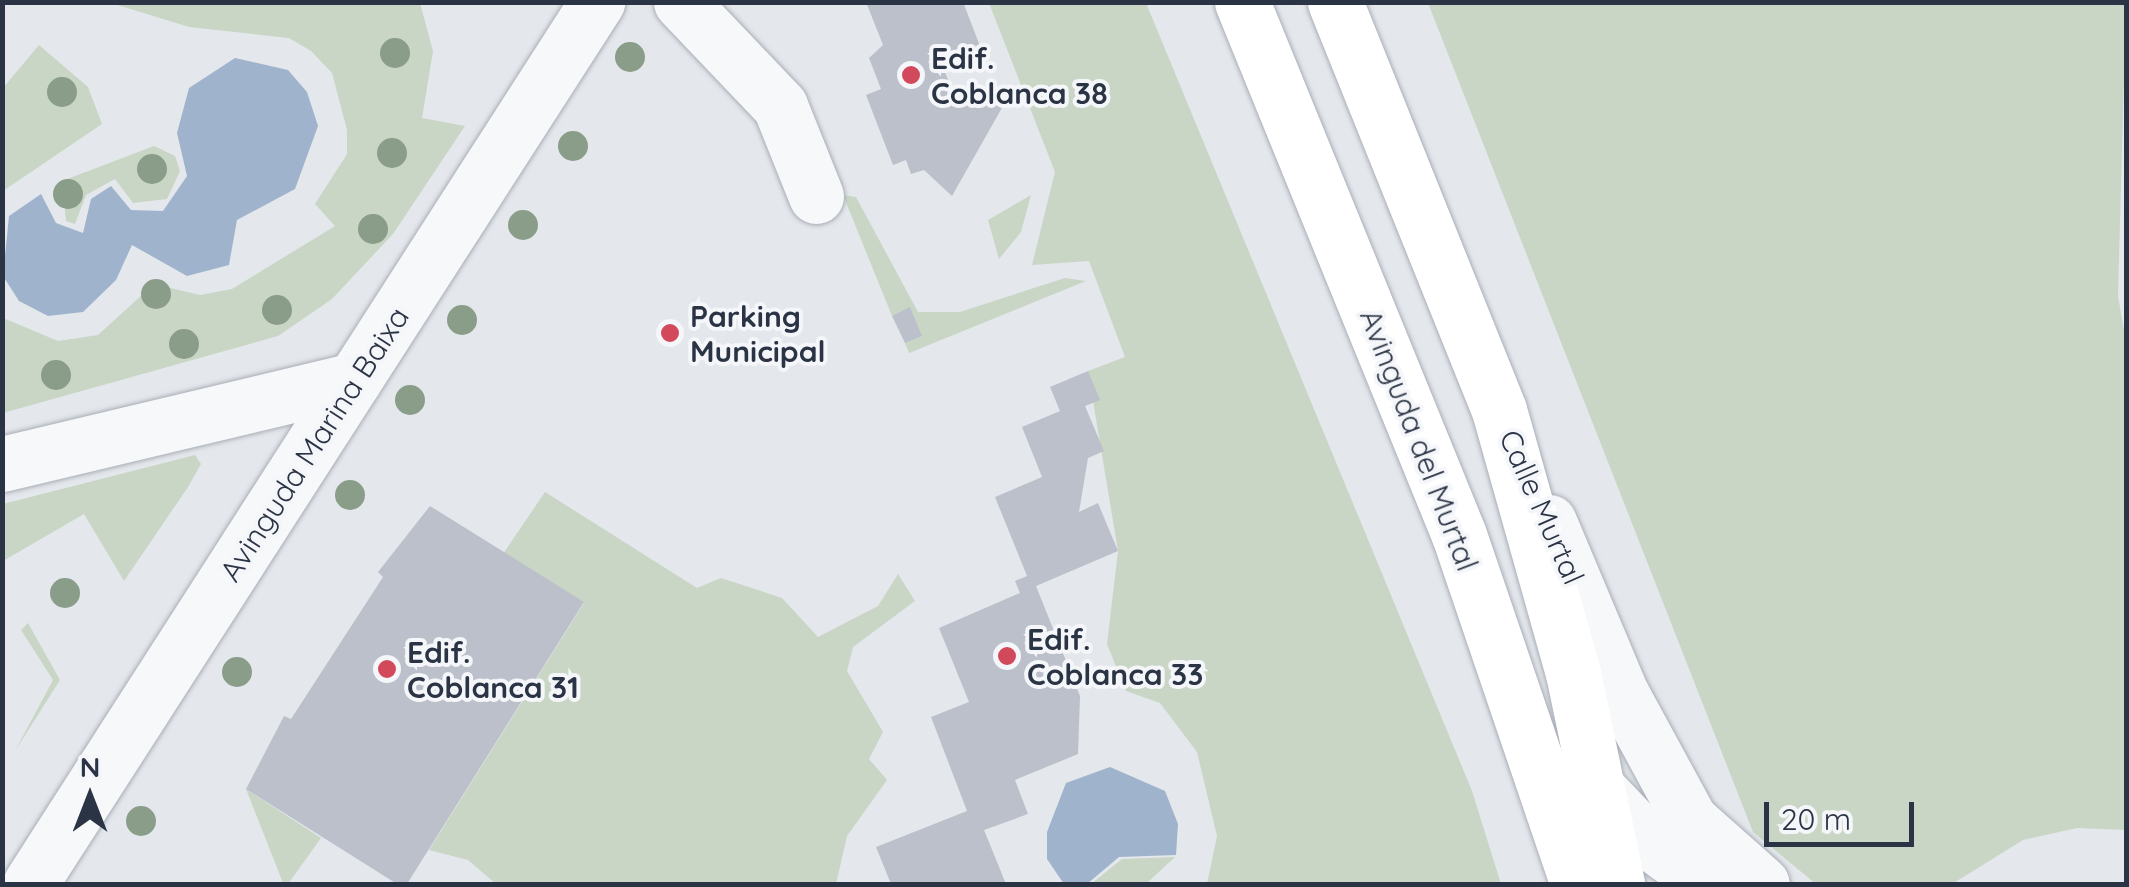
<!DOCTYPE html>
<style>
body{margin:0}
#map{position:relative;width:2129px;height:887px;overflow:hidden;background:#e4e7ec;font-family:Quicksand,sans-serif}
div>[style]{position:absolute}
.green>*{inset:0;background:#c9d6c5}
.water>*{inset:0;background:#9fb4cc}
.building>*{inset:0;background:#bbc0ca}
.roads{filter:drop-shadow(0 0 2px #a9aeb7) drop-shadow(0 0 2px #a9aeb7)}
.minor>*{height:55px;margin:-27.5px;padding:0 27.5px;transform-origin:27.5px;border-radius:27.5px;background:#f7f8fa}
.major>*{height:55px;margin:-27.5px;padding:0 27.5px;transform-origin:27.5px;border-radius:27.5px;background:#fff}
.trees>*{width:30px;height:30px;margin:-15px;border-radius:50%;background:#899d89}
.dots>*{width:28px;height:28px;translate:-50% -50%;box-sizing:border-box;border:5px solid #f4f6f9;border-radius:50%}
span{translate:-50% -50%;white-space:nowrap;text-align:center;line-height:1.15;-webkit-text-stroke:8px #f4f6f9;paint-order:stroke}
.poi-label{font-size:30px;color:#2b3445;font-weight:700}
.left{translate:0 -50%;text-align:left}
.street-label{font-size:30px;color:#2b3445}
.frame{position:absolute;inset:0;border:5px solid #2b3445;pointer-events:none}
.north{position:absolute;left:40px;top:747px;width:100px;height:100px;-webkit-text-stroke:8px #f4f6f9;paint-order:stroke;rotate:0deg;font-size:28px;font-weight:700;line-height:40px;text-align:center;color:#2b3445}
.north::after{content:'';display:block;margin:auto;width:35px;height:45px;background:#2b3445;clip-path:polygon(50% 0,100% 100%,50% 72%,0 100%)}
.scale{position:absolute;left:1764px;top:802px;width:150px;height:45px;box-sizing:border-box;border:5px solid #2b3445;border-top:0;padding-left:12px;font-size:30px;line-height:35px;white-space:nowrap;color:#2b3445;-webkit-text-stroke:8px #f4f6f9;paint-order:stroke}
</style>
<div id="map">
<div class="green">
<div style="clip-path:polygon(111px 3px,420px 3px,433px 51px,422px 118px,465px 126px,393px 234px,332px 299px,278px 336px,3px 413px,3px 318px,58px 341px,98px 335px,154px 284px,200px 295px,232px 289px,335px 226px,315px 204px,347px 154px,347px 130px,332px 73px,311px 51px,289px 38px,189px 27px)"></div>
<div style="clip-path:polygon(989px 3px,1146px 3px,1472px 791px,1501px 884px,1207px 884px,1217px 836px,1197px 752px,1160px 703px,1126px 691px,1107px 644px,1118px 551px,1088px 371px,1125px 357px,1089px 261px,1032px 265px,1055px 172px)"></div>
<div style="clip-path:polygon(1428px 3px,2126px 3px,2118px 296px,2126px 342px,2126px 830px,2077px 828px,2023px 840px,1952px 884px,1816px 884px,1753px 832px)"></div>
<div style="clip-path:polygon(39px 45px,88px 87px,102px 124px,3px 191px,3px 88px)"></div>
<div style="clip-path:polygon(154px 146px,175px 156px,180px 171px,167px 199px,133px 203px,115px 179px,86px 195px,75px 224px,66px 221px,62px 181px)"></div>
<div style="clip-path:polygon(843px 195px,856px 197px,918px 312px,960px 312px,1065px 278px,1086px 281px,909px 353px,905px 343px,921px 336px,910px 308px,892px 316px)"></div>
<div style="clip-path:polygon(1031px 195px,1021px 232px,999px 259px,988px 220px)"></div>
<div style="clip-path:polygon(195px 455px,201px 464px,188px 487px,124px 581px,84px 514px,3px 561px,3px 504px)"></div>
<div style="clip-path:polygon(545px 492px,697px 588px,721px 578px,782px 598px,818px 637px,878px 606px,898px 574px,915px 601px,853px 647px,847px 671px,883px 732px,869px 759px,887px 780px,847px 836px,836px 884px,496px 884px,468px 860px,429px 850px,584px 603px,503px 554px)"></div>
<div style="clip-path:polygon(28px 623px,60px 680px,15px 751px,53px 680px,21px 630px)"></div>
<div style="clip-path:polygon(246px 789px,321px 838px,288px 884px,283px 883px)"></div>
<div style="clip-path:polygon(1175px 857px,1146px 884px,1091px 884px,1122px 859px)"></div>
</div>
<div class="water">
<div style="clip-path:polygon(235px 58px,288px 70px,307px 92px,318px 126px,295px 189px,237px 220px,229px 265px,187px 276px,132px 245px,116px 280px,83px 312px,48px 316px,19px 301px,3px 276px,9px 216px,41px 194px,56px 223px,83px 233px,91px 199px,111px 186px,131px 210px,163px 211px,187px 176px,177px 133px,189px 88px)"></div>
<div style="clip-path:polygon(1110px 767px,1165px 791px,1178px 824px,1176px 855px,1119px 857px,1087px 884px,1064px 884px,1047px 859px,1047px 832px,1066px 783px)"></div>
</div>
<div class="building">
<div style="clip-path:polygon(866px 2px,963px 2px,980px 46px,941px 61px,954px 96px,1003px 106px,952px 196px,924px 170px,911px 174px,906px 160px,893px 165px,866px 95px,881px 89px,869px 58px,883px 45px)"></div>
<div style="clip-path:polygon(910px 307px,922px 336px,905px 343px,892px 316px)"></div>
<div style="clip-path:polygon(1088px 371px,1100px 400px,1085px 406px,1104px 451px,1088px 458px,1079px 512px,1098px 503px,1118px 551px,1036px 586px,1080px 696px,1078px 754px,1015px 780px,1028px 814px,984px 830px,1006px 884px,891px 884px,876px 847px,967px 811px,931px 717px,969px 702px,939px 628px,1020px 593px,1015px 581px,1027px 576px,995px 497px,1042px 477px,1022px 427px,1060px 411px,1050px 387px)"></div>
<div style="clip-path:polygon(430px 506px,584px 602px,407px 884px,397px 884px,246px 789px,284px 716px,291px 719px,383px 577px,378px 572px)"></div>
</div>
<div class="roads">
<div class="minor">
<div style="left:681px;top:2px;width:144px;rotate:46.4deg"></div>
<div style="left:780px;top:106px;width:97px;rotate:68.2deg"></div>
<div style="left:2px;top:464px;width:362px;rotate:-13.4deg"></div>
<div style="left:1549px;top:522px;width:186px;rotate:67.2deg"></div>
<div style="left:1621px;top:693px;width:145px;rotate:61.5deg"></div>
<div style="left:1690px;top:820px;width:96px;rotate:41.6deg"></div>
<div style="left:1581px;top:771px;width:95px;rotate:46.3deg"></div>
<div style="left:1647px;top:840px;width:75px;rotate:35.8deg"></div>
<div style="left:30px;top:884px;width:1049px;rotate:-57.26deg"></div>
</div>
<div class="major">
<div style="left:1242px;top:2px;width:575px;rotate:67.85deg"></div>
<div style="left:1459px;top:535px;width:369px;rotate:71.2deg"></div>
<div style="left:1335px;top:2px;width:440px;rotate:68.1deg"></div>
<div style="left:1499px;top:410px;width:273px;rotate:74.3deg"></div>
<div style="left:1573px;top:673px;width:216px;rotate:78.2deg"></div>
</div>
</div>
<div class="trees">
<div style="left:395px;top:53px"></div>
<div style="left:630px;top:57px"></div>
<div style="left:62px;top:92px"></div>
<div style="left:573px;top:146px"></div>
<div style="left:392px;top:153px"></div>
<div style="left:152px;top:169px"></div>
<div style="left:68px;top:194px"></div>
<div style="left:523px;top:225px"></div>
<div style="left:373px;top:229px"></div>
<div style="left:156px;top:294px"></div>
<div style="left:277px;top:310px"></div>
<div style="left:462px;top:320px"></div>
<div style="left:184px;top:344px"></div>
<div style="left:56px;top:375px"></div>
<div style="left:410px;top:400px"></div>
<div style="left:350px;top:495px"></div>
<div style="left:65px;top:593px"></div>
<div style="left:237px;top:672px"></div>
<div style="left:141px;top:821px"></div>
</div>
<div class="dots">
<div style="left:911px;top:75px;background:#d1495b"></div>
<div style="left:670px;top:333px;background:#d1495b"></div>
<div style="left:1007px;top:656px;background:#d1495b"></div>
<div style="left:387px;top:669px;background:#d1495b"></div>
</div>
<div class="poi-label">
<span class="left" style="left:931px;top:75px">Edif.<br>Coblanca 38</span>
<span class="left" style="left:690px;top:333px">Parking<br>Municipal</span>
<span class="left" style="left:1027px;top:656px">Edif.<br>Coblanca 33</span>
<span class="left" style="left:407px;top:669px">Edif.<br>Coblanca 31</span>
</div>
<div class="street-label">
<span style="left:1419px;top:440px;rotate:69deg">Avinguda del Murtal</span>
<span style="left:314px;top:444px;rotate:-57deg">Avinguda Marina Baixa</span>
<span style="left:1542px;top:507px;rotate:66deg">Calle Murtal</span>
</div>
<div class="frame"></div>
<div class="north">N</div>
<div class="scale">20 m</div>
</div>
